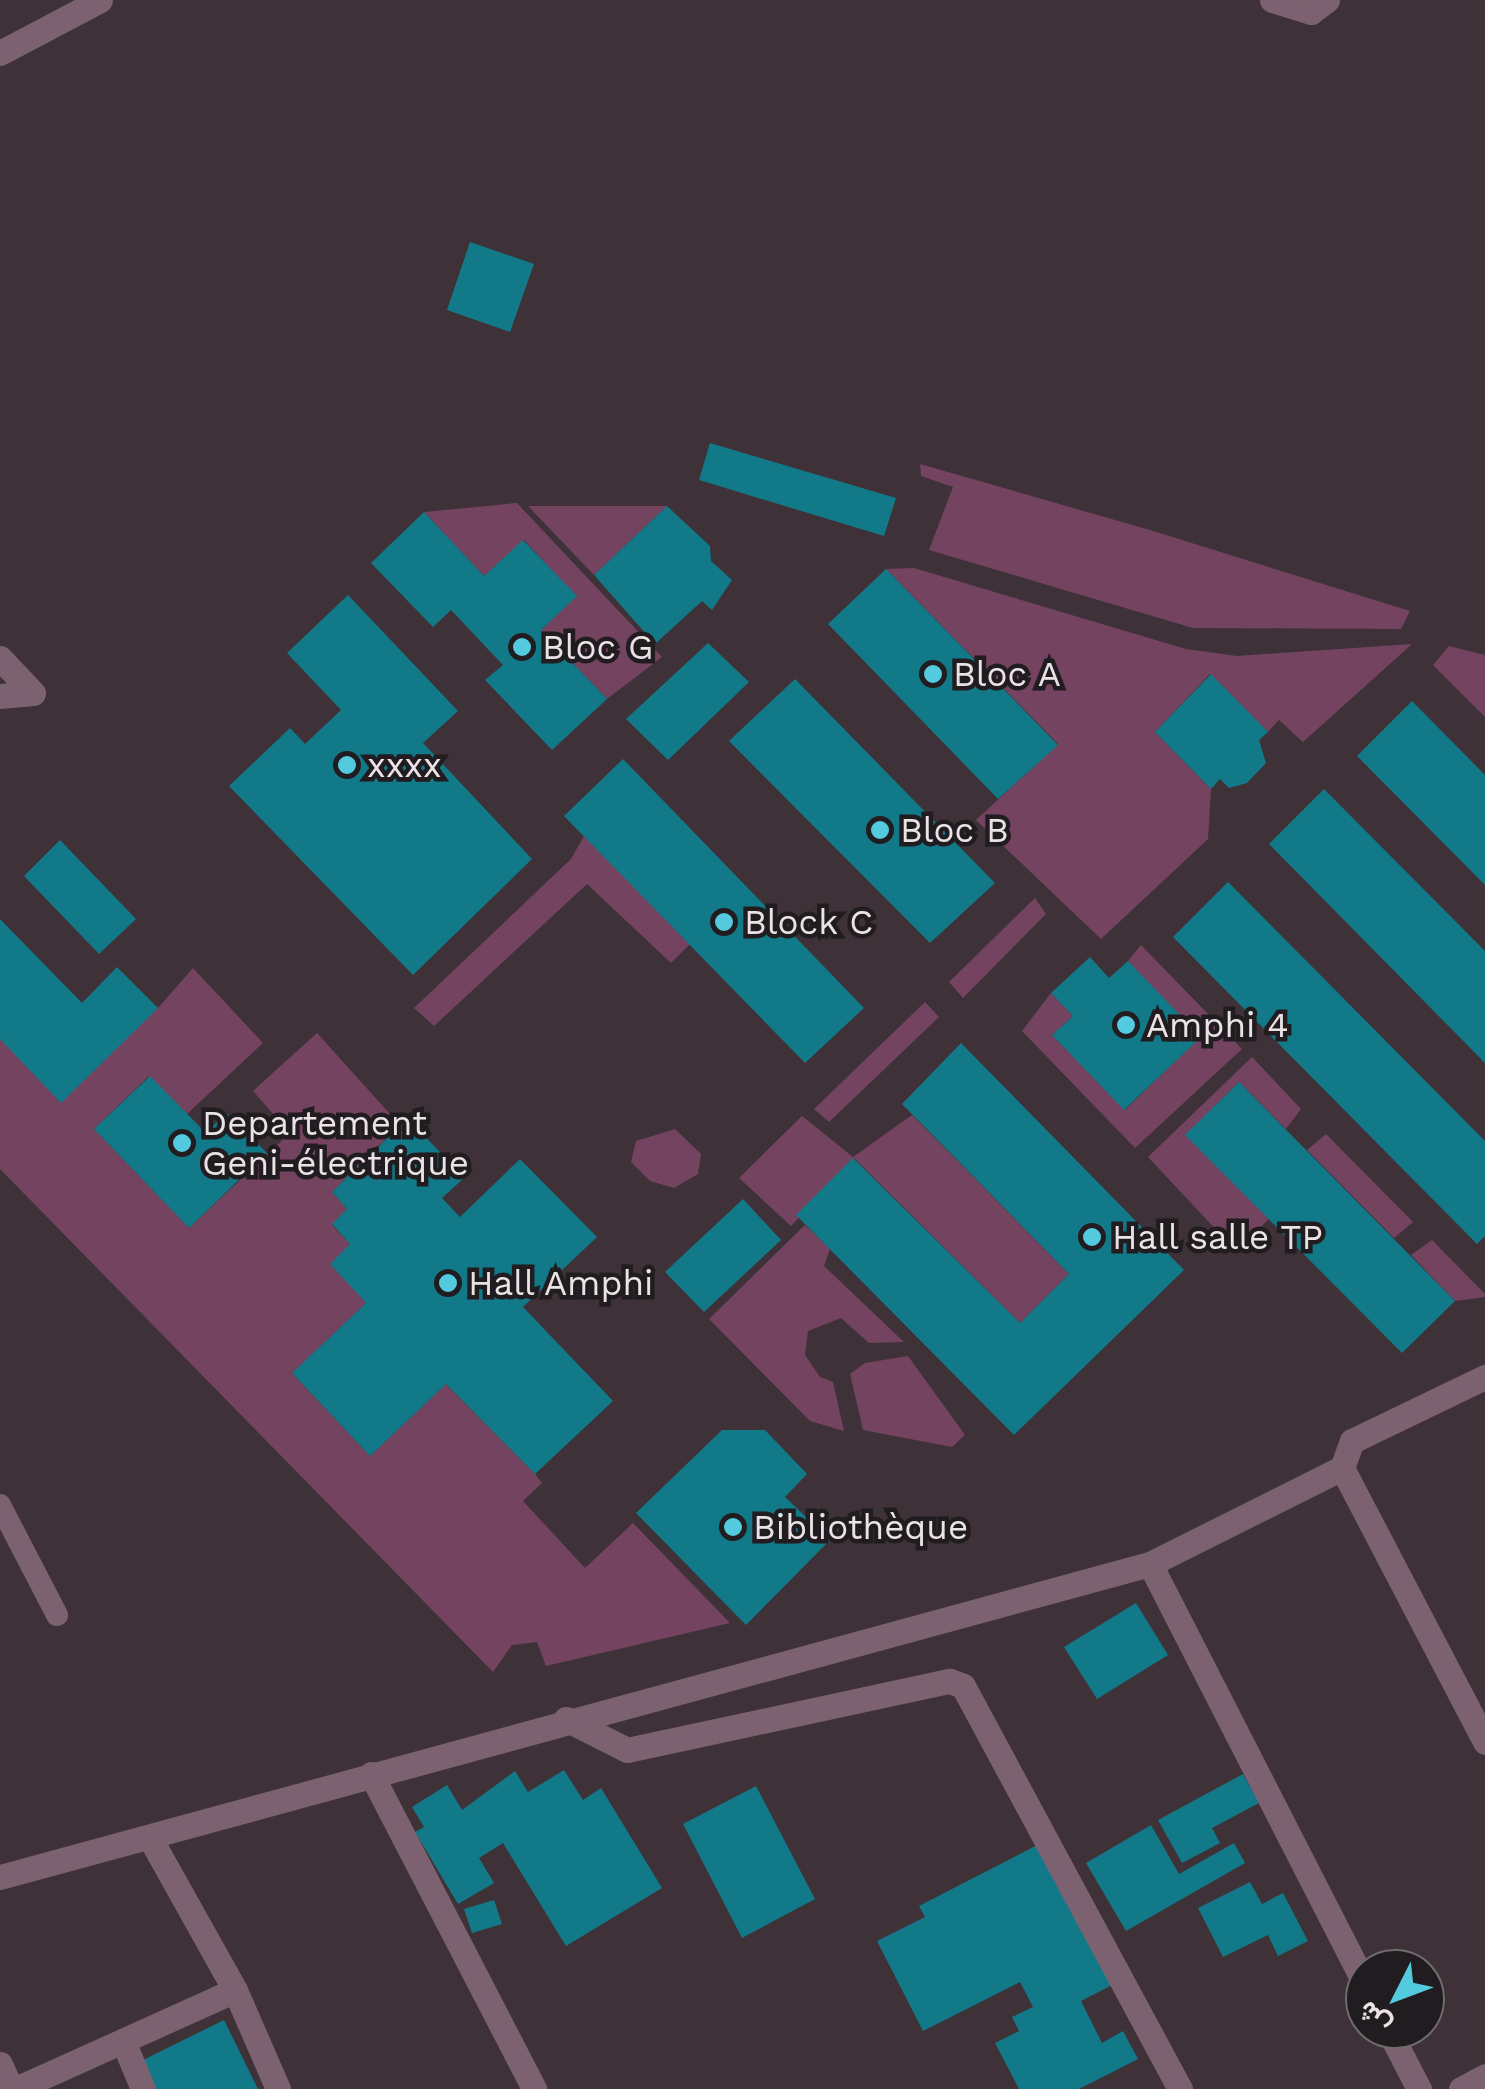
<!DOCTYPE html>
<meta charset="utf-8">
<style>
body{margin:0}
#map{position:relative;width:1485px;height:2089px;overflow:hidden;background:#3e3238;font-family:"Work Sans",Vazirmatn,sans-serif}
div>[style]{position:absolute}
.green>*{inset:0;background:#744360}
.building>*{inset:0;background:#127988}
.lane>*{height:22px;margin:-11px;padding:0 11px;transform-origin:11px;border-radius:11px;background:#7c6270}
.street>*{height:25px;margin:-12.5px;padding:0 12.5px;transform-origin:12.5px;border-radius:12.5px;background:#7c6270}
.dots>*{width:28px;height:28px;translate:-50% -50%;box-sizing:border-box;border:5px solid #211c1f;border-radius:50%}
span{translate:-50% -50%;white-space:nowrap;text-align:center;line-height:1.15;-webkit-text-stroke:9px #211c1f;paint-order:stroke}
.poi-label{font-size:35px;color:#eae2e6}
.left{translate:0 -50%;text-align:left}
.north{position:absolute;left:1345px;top:1949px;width:100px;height:100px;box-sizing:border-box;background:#211c1f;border:2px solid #716b6f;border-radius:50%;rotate:228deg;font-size:28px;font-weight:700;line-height:40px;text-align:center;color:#eae2e6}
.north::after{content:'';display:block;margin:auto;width:35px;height:45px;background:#54cade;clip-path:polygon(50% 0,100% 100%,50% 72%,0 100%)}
</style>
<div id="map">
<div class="green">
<div style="clip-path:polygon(920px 464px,1150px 530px,1410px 611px,1401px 629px,1193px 628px,929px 550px,953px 487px,921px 476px)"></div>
<div style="clip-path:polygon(517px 503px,662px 657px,607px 699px,541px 630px,576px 596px,524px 540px,484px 576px,424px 512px)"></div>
<div style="clip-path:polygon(528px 506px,667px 506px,594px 575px)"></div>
<div style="clip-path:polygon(914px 568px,1186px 649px,1237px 656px,1412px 644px,1303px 742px,1279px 720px,1268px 732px,1210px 674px,1155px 732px,1211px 789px,1208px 839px,1101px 939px,976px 820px,1058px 744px,886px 569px)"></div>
<div style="clip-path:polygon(1449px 646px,1485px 655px,1485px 717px,1433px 665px)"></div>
<div style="clip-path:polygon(584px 836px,690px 944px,671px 963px,587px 884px,434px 1026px,414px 1008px,571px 859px)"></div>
<div style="clip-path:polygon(1035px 898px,1046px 914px,963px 998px,949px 982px)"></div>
<div style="clip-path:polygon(1141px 945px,1242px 1049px,1135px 1148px,1022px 1031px,1051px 993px,1073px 1016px,1052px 1035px,1125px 1110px,1200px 1037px,1128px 961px)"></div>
<div style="clip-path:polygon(193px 968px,263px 1043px,187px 1114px,149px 1076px,94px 1129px,189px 1228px,290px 1133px,253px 1091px,317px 1033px,400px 1125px,332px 1192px,347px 1209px,332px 1225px,350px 1244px,366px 1303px,292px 1373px,370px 1456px,446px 1384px,535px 1474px,542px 1483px,523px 1501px,585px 1568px,633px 1523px,730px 1623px,546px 1666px,537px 1642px,512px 1645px,493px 1672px,0 1169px,0 1039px,158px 1008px)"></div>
<div style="clip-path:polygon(925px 1002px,939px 1017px,829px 1122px,814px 1109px)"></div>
<div style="clip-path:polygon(1252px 1057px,1301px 1109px,1286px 1129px,1239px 1082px,1186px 1135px,1269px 1219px,1236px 1251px,1148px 1157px)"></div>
<div style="clip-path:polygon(912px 1115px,1069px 1274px,1020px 1323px,854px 1158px,791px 1226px,739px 1178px,802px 1116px,853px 1157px)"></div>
<div style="clip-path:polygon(675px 1129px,701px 1154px,698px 1174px,674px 1188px,650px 1181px,631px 1162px,636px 1141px)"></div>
<div style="clip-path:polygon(1326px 1134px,1413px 1222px,1394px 1238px,1307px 1150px)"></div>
<div style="clip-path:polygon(805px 1225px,830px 1249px,824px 1266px,904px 1342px,869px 1343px,841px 1318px,808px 1331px,805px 1355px,820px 1377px,833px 1382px,844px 1431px,810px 1421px,709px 1319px)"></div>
<div style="clip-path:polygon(1432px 1240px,1485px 1294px,1485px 1297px,1455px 1301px,1411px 1255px)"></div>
<div style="clip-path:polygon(908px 1356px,965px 1435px,952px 1447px,863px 1430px,850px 1374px,865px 1363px)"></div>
</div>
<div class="building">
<div style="clip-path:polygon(470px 242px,534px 264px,510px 332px,447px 310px)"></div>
<div style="clip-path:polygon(710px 443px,896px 498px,884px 536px,699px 480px)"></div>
<div style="clip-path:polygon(667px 506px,710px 546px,711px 561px,732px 580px,712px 610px,702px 601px,655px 644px,594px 575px)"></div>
<div style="clip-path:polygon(424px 512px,484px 576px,523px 540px,577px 596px,541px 630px,607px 699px,552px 750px,485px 680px,503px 665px,451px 610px,433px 627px,371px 563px)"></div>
<div style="clip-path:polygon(886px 569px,1058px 745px,998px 799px,828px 624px)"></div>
<div style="clip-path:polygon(348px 595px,458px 711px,423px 743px,532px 859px,413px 975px,229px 786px,290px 728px,305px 744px,341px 710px,287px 653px)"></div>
<div style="clip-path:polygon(708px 643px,749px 682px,668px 760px,626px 719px)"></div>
<div style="clip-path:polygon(1211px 674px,1268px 732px,1259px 740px,1266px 763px,1247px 783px,1229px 788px,1220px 779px,1211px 789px,1155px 732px)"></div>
<div style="clip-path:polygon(795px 679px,995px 883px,930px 943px,729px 741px)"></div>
<div style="clip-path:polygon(1412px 701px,1485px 775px,1485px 885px,1357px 756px)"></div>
<div style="clip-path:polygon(623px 759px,864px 1008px,805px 1063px,564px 816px)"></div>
<div style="clip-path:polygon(1324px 789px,1485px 951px,1485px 1063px,1269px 844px)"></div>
<div style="clip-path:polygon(60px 840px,136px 919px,99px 954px,24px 876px)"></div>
<div style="clip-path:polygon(1228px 882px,1485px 1141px,1485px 1236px,1477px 1244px,1173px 937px)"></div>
<div style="clip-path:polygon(0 919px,82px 1003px,117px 967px,158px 1008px,61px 1103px,0 1039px)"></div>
<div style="clip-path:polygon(1090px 957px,1109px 978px,1128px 961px,1201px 1037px,1124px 1110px,1052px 1035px,1073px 1016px,1051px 993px)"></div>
<div style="clip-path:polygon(961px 1043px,1184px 1270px,1014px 1435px,796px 1215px,853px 1158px,1020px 1323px,1069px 1274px,902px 1104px)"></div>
<div style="clip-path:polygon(150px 1076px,206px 1133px,226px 1113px,267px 1153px,189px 1228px,94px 1129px)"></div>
<div style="clip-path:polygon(1239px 1082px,1455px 1301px,1402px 1353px,1185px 1135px)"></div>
<div style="clip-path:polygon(408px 1118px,464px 1178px,442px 1198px,460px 1217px,520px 1159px,597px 1237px,523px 1307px,613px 1401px,535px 1474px,446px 1384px,370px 1456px,292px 1373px,366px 1303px,330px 1264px,350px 1244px,332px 1224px,347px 1209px,332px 1192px)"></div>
<div style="clip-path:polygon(743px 1199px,781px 1240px,704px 1312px,665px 1272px)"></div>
<div style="clip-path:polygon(722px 1430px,765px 1430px,807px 1474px,785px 1497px,830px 1540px,746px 1625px,636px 1513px)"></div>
<div style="clip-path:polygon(1136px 1603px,1168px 1655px,1097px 1699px,1064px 1647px)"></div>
<div style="clip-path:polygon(564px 1770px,583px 1800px,601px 1788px,662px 1888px,566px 1946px,503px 1843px,479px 1858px,494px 1883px,458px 1904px,415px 1832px,424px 1827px,412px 1807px,447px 1785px,462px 1810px,515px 1771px,528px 1792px)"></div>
<div style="clip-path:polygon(1243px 1774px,1259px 1803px,1212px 1828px,1220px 1843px,1182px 1863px,1158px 1820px)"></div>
<div style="clip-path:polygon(756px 1786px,815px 1899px,742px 1938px,683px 1824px)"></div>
<div style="clip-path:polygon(1151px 1825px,1179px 1874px,1234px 1843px,1245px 1863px,1126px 1931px,1086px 1863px)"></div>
<div style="clip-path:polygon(1047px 1840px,1120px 1981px,1081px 2001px,1102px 2043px,1123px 2031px,1138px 2059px,1079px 2089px,1019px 2089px,995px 2043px,1019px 2031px,1012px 2017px,1033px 2007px,1020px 1982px,923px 2031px,877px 1941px,925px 1917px,919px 1906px)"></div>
<div style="clip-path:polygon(1250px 1882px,1262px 1904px,1283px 1893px,1308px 1941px,1278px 1956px,1268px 1935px,1223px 1957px,1198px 1908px)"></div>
<div style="clip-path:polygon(494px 1900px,502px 1924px,472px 1933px,464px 1909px)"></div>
<div style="clip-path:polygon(224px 2020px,258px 2089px,152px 2089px,139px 2062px)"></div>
</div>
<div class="lane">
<div style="left:0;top:1505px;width:124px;rotate:62.6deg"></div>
</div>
<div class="street">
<div style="left:1272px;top:0;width:41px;rotate:17.1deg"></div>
<div style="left:1311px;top:12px;width:20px;rotate:-37deg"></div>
<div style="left:0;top:53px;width:113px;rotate:-27.9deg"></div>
<div style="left:0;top:658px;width:48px;rotate:46.7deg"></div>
<div style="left:0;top:696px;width:33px;rotate:-5deg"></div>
<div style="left:1342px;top:1468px;width:309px;rotate:62.4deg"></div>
<div style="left:1150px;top:1564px;width:472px;rotate:62.9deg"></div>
<div style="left:566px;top:1719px;width:68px;rotate:26.9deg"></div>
<div style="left:627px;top:1750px;width:330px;rotate:-12.1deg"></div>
<div style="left:950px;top:1681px;width:14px;rotate:21deg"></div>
<div style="left:963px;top:1686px;width:458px;rotate:61.7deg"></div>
<div style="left:371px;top:1774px;width:355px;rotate:62.6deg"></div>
<div style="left:150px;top:1838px;width:174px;rotate:60.8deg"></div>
<div style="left:235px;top:1990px;width:108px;rotate:66.5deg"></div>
<div style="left:0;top:1877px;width:1192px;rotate:-15.23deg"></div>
<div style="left:1150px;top:1564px;width:215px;rotate:-26.6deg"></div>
<div style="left:1342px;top:1468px;width:29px;rotate:-70deg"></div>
<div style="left:1352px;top:1441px;width:148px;rotate:-25.7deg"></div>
<div style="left:1388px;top:2029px;width:68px;rotate:62.7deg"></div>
<div style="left:123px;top:2041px;width:52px;rotate:67.4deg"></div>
<div style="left:0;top:2064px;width:27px;rotate:66deg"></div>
<div style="left:16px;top:2089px;width:240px;rotate:-24.3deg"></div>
<div style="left:1461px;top:2089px;width:27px;rotate:-28deg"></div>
</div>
<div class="dots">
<div style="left:522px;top:647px;background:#54cade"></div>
<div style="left:933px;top:674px;background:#54cade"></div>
<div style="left:347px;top:765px;background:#54cade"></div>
<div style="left:880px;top:830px;background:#54cade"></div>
<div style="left:724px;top:922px;background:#54cade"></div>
<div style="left:1126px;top:1025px;background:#54cade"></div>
<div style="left:182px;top:1143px;background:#54cade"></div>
<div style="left:1092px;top:1237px;background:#54cade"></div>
<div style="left:448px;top:1283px;background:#54cade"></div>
<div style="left:733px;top:1527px;background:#54cade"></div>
</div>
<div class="poi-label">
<span class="left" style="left:542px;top:647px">Bloc G</span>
<span class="left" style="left:953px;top:674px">Bloc A</span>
<span class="left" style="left:367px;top:765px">xxxx</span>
<span class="left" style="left:900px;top:830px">Bloc B</span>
<span class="left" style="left:744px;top:922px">Block C</span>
<span class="left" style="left:1146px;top:1025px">Amphi 4</span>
<span class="left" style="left:202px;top:1143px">Departement<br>Geni-électrique</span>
<span class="left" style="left:1112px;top:1237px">Hall salle TP</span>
<span class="left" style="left:468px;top:1283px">Hall Amphi</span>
<span class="left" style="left:753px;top:1527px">Bibliothèque</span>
</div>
<div class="north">ش</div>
</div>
